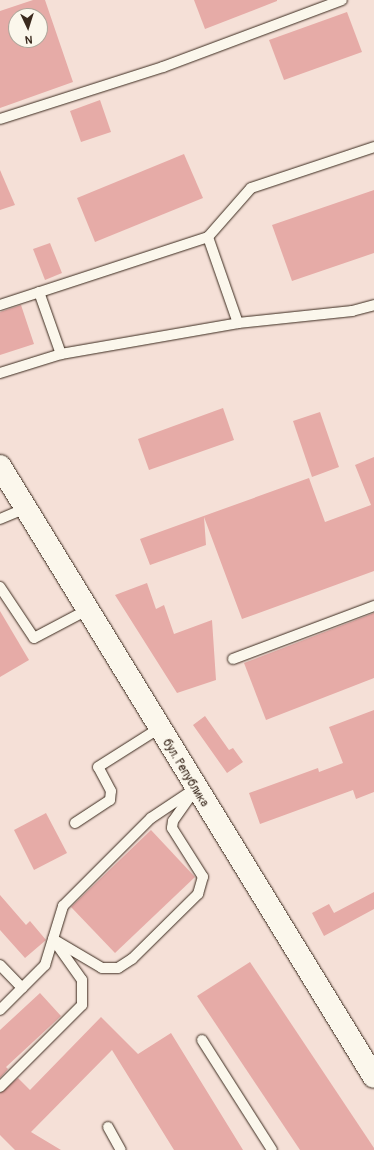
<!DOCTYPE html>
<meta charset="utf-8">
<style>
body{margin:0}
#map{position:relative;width:374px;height:1150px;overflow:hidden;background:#fbf7ec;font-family:Pangolin,sans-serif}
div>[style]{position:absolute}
.built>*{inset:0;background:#f5e0d7}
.building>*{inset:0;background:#e6aba7}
.roads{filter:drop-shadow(0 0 1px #3b2a1e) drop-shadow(0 0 1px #3b2a1e)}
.lane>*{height:10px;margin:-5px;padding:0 5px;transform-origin:5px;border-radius:5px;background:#fbf7ec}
.secondary>*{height:22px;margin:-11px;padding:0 11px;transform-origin:11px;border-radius:11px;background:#fbf7ec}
span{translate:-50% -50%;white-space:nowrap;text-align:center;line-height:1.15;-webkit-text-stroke:3.5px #fbf7ec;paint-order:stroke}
.street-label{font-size:12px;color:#3b2a1e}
.north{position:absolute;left:8px;top:8px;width:40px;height:40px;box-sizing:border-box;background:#fbf7ec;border:1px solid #aea59a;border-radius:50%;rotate:176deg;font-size:11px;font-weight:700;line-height:16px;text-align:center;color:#3b2a1e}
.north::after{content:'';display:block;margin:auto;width:14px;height:18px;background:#3b2a1e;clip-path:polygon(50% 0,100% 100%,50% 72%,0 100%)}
</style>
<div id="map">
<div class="built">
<div style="clip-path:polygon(evenodd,0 0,374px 0,374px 1150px,0 1150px,0 0,16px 16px,40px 16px,40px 40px,16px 40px,16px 16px)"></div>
</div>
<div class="building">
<div style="clip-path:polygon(evenodd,33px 0,45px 0,73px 82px,0 108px,0 11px,33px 0,16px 16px,40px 16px,40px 40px,16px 40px,16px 16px)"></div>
<div style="clip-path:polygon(194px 0,277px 0,277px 1px,205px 29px)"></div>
<div style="clip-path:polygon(347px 12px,362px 52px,284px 80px,269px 40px)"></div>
<div style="clip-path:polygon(100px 100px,111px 132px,81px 142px,70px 111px)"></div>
<div style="clip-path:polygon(184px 154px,203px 198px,95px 242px,77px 198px)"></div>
<div style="clip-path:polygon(0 170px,15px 205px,0 210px)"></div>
<div style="clip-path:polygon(374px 190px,374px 253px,292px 281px,272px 225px)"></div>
<div style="clip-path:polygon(50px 243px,62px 273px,45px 280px,33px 249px)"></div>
<div style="clip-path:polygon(21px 305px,34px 344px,0 355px,0 312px)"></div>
<div style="clip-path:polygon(223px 408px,234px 440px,149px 470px,138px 439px)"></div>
<div style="clip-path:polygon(320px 412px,339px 467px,312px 477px,293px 421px)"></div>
<div style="clip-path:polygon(374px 457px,374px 571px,242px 619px,204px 517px,206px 545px,150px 565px,140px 539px,309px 478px,325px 522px,371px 505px,355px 465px)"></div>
<div style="clip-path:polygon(147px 583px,156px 609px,164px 605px,174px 634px,212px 620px,216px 680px,177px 693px,115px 595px)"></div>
<div style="clip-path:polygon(0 611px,29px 660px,0 677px)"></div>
<div style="clip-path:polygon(374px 613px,374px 678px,266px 720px,244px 663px)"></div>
<div style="clip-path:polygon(374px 710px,374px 792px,356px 799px,353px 790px,260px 824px,249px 793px,318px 768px,319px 772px,343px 763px,329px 727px)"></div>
<div style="clip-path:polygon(205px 716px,229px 750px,233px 748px,243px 762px,227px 773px,193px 725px)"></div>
<div style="clip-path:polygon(46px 813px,67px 853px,34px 870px,14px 830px)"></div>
<div style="clip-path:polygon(151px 830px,195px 877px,115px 953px,71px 907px)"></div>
<div style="clip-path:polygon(374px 892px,374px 909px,324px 936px,312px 913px,329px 904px,334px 913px)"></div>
<div style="clip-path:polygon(0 895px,26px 925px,30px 921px,46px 940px,25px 958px,0 930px)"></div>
<div style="clip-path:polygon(250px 962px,374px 1148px,374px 1150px,300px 1150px,197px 996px)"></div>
<div style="clip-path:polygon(40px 993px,61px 1016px,6px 1067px,8px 1069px,0 1078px,0 1030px)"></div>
<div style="clip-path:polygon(101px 1017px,138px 1054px,171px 1033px,243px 1150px,174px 1150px,112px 1050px,31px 1132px,61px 1150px,15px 1150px,0 1135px,0 1093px,18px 1078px,30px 1090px)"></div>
</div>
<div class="roads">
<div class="lane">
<div style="left:0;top:119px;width:171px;rotate:-17.7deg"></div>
<div style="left:163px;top:67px;width:191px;rotate:-20.5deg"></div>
<div style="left:208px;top:237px;width:91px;rotate:70.8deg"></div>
<div style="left:39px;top:292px;width:66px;rotate:70.5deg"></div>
<div style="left:0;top:305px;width:219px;rotate:-18.1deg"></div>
<div style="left:208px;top:237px;width:65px;rotate:-48.7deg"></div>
<div style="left:251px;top:188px;width:130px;rotate:-18.4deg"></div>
<div style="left:0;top:373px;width:64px;rotate:-17.3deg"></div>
<div style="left:61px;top:354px;width:180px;rotate:-9.9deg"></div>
<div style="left:238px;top:323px;width:115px;rotate:-6deg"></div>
<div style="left:352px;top:311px;width:23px;rotate:-15deg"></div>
<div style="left:0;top:519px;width:28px;rotate:-23deg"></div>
<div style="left:0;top:587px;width:61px;rotate:56.3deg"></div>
<div style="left:34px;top:638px;width:60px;rotate:-27.8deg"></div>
<div style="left:233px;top:659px;width:151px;rotate:-20.6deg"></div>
<div style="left:75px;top:823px;width:42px;rotate:-33.3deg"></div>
<div style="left:110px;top:800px;width:9px;rotate:-84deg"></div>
<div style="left:111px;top:791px;width:27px;rotate:-118deg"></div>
<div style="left:98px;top:767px;width:71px;rotate:-32.3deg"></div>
<div style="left:53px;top:939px;width:57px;rotate:30.6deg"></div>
<div style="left:102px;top:968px;width:16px"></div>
<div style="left:118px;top:968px;width:17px;rotate:-33deg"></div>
<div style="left:132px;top:959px;width:93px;rotate:-44.6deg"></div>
<div style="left:198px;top:894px;width:18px;rotate:-74deg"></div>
<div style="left:203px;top:877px;width:58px;rotate:-122.3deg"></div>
<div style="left:172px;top:828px;width:7px;rotate:-82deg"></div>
<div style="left:173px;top:821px;width:39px;rotate:-55deg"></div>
<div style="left:0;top:965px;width:32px;rotate:46deg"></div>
<div style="left:0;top:1010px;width:64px;rotate:-45deg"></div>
<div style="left:45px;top:965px;width:62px;rotate:-73deg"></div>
<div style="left:63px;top:906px;width:124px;rotate:-45deg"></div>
<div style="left:151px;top:818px;width:47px;rotate:-33.7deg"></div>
<div style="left:202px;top:1040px;width:130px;rotate:57.5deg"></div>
<div style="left:0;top:1087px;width:116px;rotate:-45deg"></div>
<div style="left:82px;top:1005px;width:25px;rotate:-90deg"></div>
<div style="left:82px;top:980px;width:47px;rotate:-125.4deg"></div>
<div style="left:108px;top:1127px;width:26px;rotate:61deg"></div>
</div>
<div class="secondary">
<div style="left:0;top:466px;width:716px;rotate:58.53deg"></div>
</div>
</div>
<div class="street-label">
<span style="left:185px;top:773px;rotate:59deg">бул. Република</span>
</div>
<div class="north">N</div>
</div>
